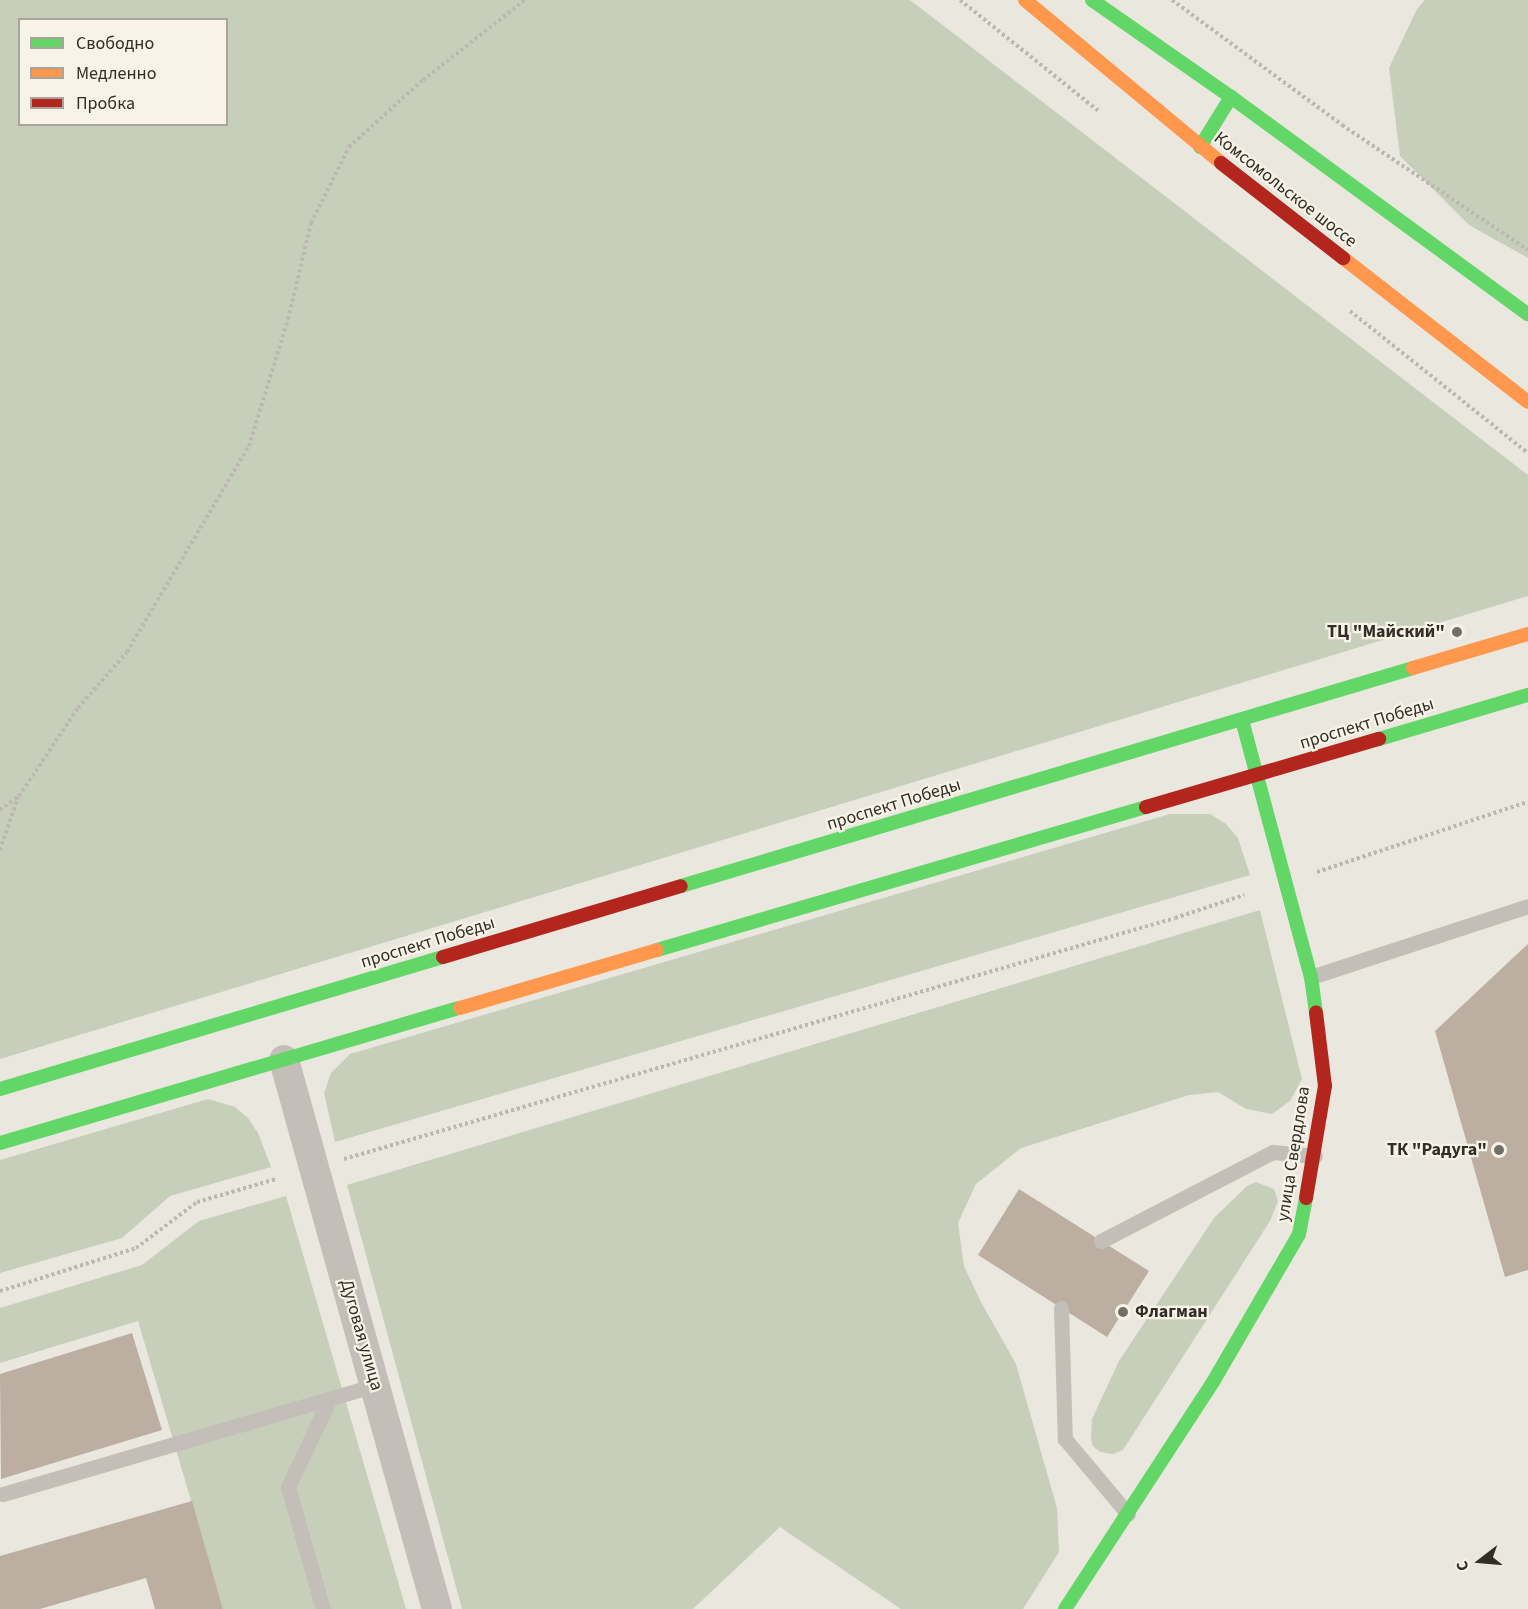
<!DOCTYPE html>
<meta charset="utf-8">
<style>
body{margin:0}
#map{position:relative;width:1528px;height:1609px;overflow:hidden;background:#eae7df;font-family:"Source Sans 3",sans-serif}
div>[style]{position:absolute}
.green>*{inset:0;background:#c7cfba}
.building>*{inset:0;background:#bcafa2}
.path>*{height:4px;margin-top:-2px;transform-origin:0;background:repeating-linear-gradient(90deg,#bcb8b1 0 3px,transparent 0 6px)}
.lane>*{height:15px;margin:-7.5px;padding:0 7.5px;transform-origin:7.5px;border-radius:7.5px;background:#c3bfb8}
.street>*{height:30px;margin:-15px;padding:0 15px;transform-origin:15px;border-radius:15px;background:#c3bfb8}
.fast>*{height:14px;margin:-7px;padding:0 7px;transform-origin:7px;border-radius:7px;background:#63d668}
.slow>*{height:14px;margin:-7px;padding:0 7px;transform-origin:7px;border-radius:7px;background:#ff974d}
.jam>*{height:14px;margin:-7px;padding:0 7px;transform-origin:7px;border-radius:7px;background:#b3261e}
.dots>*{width:16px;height:16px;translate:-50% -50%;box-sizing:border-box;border:3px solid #f7f3e6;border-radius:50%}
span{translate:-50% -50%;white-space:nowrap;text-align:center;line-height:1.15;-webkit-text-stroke:4.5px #f7f3e6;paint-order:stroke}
.street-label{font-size:18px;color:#332d27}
.poi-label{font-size:18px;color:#332d27;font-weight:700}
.right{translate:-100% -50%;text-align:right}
.left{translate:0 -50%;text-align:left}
.legend{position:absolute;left:18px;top:18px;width:210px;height:108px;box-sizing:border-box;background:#f7f3e6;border:2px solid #a9a49a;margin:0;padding:8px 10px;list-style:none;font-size:18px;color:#332d27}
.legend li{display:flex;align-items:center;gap:12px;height:30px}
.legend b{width:30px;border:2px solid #a9a49a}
.north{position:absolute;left:1450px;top:1531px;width:60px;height:60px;-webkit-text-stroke:4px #f7f3e6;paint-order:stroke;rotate:254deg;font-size:16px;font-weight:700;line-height:24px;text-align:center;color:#332d27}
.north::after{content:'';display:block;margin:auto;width:21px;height:27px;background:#332d27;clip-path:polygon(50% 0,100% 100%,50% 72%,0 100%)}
</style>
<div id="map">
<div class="green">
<div style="clip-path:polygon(evenodd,0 0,910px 0,1528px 475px,1528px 596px,0 1059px,0 0,20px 20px,226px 20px,226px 124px,20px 124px,20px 20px)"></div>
<div style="clip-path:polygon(1425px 0,1528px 0,1528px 258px,1469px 225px,1400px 156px,1389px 68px,1417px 9px)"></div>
<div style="clip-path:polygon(1170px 814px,1210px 814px,1226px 824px,1238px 838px,1250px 875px,335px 1142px,324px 1093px,331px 1073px,350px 1054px)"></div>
<div style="clip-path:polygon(1260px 910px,1302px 1079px,1290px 1101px,1272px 1114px,1246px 1109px,1218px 1092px,1189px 1095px,1021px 1148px,976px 1184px,958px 1223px,964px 1266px,981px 1302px,1016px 1364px,1057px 1508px,1059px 1552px,1023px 1609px,901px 1609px,780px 1527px,693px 1609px,462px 1609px,347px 1185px)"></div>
<div style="clip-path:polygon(208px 1099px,235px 1107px,248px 1118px,258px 1133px,271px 1167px,170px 1196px,122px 1238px,0 1273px,0 1160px)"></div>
<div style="clip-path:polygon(1256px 1182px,1274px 1189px,1278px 1201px,1270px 1221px,1123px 1450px,1113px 1454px,1100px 1452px,1093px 1446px,1091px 1440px,1092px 1419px,1119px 1361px,1214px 1218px,1247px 1186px)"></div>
<div style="clip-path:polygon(286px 1196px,406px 1609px,223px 1609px,138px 1321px,0 1363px,0 1308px,142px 1265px,199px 1221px)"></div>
</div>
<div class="building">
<div style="clip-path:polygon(1528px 944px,1528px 1270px,1505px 1277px,1435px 1031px)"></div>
<div style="clip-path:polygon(1019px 1189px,1149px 1271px,1107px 1337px,978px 1255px)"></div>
<div style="clip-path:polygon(132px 1333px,162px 1430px,1px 1479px,0 1374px)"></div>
<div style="clip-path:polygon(192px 1501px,223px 1609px,155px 1609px,146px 1578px,40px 1609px,0 1609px,0 1556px)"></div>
</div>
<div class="path">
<div style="left:960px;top:0;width:179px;rotate:38.7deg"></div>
<div style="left:1172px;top:0;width:211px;rotate:36.3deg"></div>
<div style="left:1342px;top:125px;width:224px;rotate:33.9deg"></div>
<div style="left:1350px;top:311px;width:228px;rotate:38.6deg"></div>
<div style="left:0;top:810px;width:24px;rotate:-36deg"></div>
<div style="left:19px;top:796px;width:106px;rotate:-56.2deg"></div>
<div style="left:78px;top:708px;width:74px;rotate:-48.8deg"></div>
<div style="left:127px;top:652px;width:239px;rotate:-59.4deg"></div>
<div style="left:249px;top:446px;width:133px;rotate:-72.9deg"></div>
<div style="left:288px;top:319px;width:99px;rotate:-76.5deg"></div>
<div style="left:311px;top:223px;width:85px;rotate:-63.4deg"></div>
<div style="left:349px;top:147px;width:100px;rotate:-42.2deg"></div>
<div style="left:423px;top:80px;width:130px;rotate:-38.1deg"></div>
<div style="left:0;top:850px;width:56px;rotate:-71.2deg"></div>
<div style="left:1317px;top:872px;width:222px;rotate:-18.4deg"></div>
<div style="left:344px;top:1159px;width:865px;rotate:-16.17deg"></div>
<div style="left:1175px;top:918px;width:73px;rotate:-18.4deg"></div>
<div style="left:0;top:1291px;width:143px;rotate:-17.5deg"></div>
<div style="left:136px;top:1248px;width:76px;rotate:-37deg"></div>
<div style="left:197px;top:1202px;width:82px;rotate:-16.2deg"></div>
</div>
<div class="lane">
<div style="left:1311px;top:977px;width:228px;rotate:-18.1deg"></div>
<div style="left:1101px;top:1241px;width:194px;rotate:-27.4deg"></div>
<div style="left:1273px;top:1152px;width:42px;rotate:5.4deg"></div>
<div style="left:1061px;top:1308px;width:131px;rotate:88.3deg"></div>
<div style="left:1065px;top:1439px;width:98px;rotate:50deg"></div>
<div style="left:3px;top:1494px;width:388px;rotate:-16.3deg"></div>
<div style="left:323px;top:1609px;width:127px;rotate:-106deg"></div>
<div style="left:288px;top:1487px;width:98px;rotate:-64.7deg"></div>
</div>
<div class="street">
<div style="left:284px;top:1060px;width:570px;rotate:74.43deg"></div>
</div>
<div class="fast">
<div style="left:1092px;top:0;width:169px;rotate:34.9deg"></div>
<div style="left:1231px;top:97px;width:368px;rotate:36.2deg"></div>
<div style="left:1200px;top:147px;width:59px;rotate:-58.2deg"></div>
<div style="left:1242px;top:720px;width:266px;rotate:75deg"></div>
<div style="left:1311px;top:977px;width:36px;rotate:82deg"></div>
<div style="left:1379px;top:739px;width:155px;rotate:-16.5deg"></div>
<div style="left:681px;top:886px;width:764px;rotate:-16.58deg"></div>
<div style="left:657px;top:950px;width:509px;rotate:-16.3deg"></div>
<div style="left:0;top:1089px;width:462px;rotate:-16.6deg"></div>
<div style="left:0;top:1143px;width:479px;rotate:-16.4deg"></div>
<div style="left:1065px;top:1609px;width:271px;rotate:-56.9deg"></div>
<div style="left:1213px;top:1382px;width:171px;rotate:-59.8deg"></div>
<div style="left:1299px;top:1234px;width:37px;rotate:-79deg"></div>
</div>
<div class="slow">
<div style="left:1025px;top:0;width:255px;rotate:39.7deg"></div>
<div style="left:1343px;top:258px;width:234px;rotate:37.9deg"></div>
<div style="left:1413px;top:668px;width:120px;rotate:-16.5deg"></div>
<div style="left:460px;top:1008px;width:205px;rotate:-16.4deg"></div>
</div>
<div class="jam">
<div style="left:1221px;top:163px;width:155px;rotate:37.9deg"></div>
<div style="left:1146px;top:807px;width:243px;rotate:-16.3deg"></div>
<div style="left:443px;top:957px;width:248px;rotate:-16.6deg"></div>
<div style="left:1306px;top:1198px;width:114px;rotate:-80.4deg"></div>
<div style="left:1325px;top:1086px;width:74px;rotate:-97deg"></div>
</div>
<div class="dots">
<div style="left:1457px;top:632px;background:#736e67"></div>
<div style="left:1499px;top:1150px;background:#736e67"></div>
<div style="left:1123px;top:1312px;background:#736e67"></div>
</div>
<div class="street-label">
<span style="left:1285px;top:190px;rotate:38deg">Комсомольское шоссе</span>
<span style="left:1367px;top:724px;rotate:-17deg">проспект Победы</span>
<span style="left:894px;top:805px;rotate:-17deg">проспект Победы</span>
<span style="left:428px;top:943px;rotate:-17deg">проспект Победы</span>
<span style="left:1294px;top:1154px;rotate:-81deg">улица Свердлова</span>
<span style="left:361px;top:1335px;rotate:74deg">Дуговая улица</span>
</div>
<div class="poi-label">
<span class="right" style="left:1445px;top:632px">ТЦ "Майский"</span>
<span class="right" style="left:1487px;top:1150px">ТК "Радуга"</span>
<span class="left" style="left:1135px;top:1312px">Флагман</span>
</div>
<ul class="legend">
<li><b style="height:8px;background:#63d668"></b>Свободно</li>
<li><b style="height:8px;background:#ff974d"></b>Медленно</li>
<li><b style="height:8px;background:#b3261e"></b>Пробка</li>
</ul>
<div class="north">С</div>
</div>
